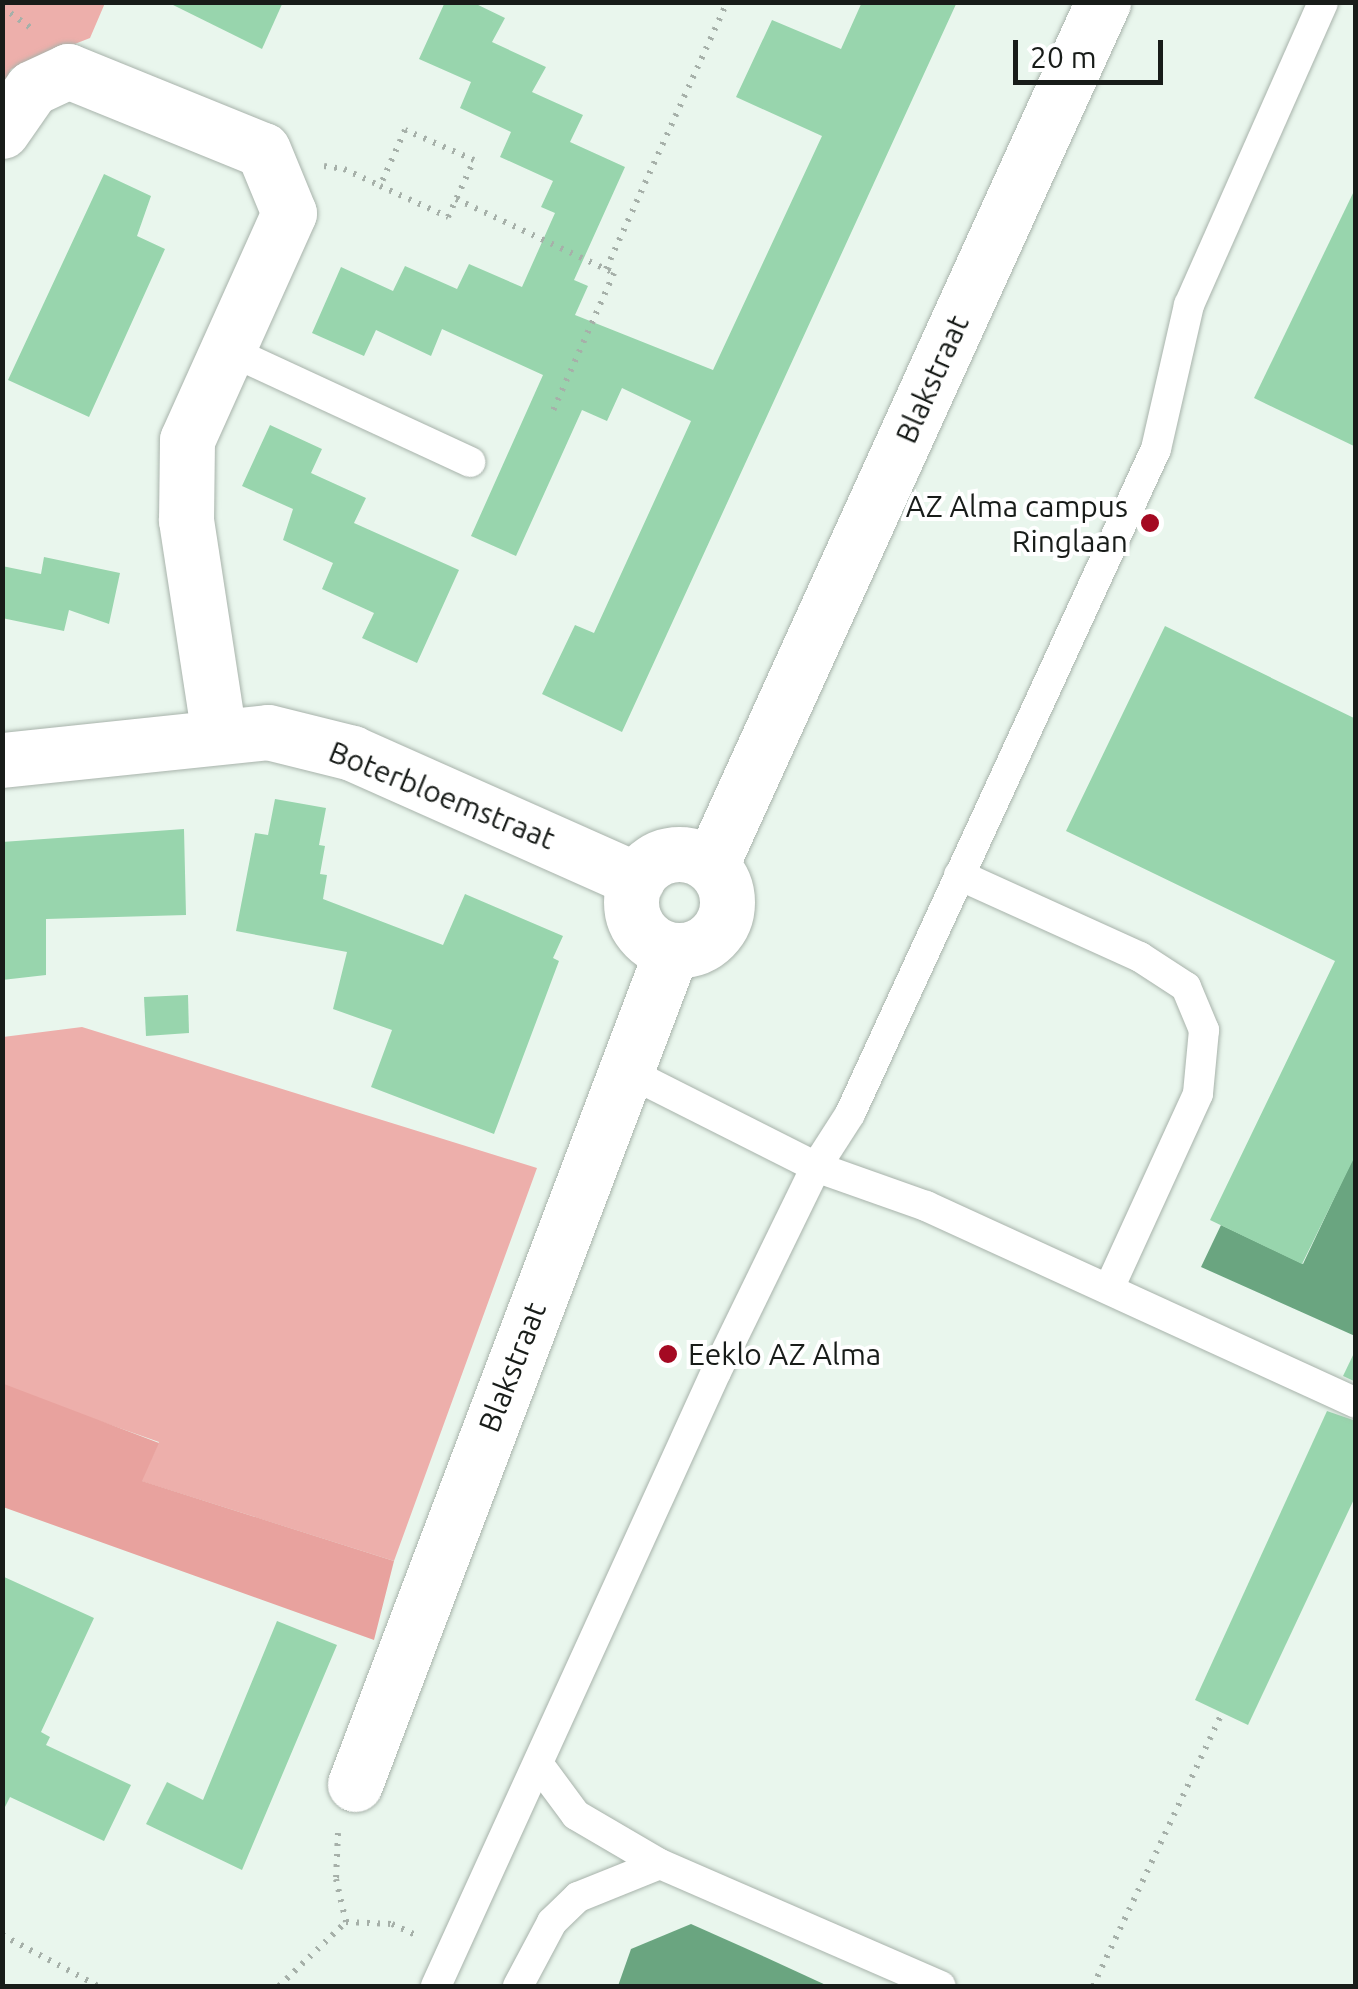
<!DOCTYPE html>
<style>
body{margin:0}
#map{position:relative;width:1358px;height:1989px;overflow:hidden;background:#e9f6ed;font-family:Ubuntu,sans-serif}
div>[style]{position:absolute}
.green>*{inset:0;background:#edafab}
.forest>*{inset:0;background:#e8a29e}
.water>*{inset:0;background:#6aa580}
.building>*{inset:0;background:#98d5ad}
.path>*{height:6px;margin-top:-3px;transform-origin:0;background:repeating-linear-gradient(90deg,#a6b0a9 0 2.5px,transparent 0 10.5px)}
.roads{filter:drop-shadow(0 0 2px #a8b3ab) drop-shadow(0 0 2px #a8b3ab)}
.lane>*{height:30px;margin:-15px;padding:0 15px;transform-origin:15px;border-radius:15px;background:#fff}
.street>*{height:55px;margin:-27.5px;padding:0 27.5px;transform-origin:27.5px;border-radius:27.5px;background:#fff}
.street>.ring{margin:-27.5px;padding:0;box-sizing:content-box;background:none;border:55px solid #fff;border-radius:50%}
.dots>*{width:28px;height:28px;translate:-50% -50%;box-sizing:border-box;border:5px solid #fff;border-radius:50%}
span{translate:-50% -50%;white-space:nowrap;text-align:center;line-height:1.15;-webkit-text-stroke:8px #fff;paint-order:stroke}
.street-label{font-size:30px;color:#181c19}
.poi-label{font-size:30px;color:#181c19}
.right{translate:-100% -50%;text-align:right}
.left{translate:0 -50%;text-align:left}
.frame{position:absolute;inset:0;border:5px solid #181c19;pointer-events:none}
.scale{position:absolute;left:1013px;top:40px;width:150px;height:45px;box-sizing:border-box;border:5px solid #181c19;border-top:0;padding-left:12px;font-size:30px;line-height:35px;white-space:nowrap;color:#181c19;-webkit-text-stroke:8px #fff;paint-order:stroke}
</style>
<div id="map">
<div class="green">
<div style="clip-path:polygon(3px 3px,105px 3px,90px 38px,11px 69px,3px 86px)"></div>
<div style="clip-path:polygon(82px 1027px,537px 1168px,394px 1561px,141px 1481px,159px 1442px,3px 1387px,3px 1037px)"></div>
</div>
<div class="forest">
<div style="clip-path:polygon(4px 1384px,159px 1443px,142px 1481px,394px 1561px,374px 1640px,3px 1507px)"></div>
</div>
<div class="water">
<div style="clip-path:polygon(1355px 1154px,1355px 1336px,1201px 1267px,1221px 1225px,1303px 1264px)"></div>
<div style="clip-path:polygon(691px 1924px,765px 1957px,828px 1986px,618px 1986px,631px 1949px)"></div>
</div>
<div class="building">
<div style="clip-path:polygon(167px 2px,283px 2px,262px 49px)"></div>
<div style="clip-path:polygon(445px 2px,472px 2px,505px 18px,492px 42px,546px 67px,532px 92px,583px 115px,570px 142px,625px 167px,574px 280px,588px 286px,575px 315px,713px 370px,822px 136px,736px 97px,772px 20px,841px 49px,862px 2px,957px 2px,622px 732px,542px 694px,575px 625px,594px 633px,691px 421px,622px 388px,607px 421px,582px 410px,516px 556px,471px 536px,543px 375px,442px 329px,431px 356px,376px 330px,364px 356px,312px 333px,341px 267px,393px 291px,405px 266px,457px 289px,469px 264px,522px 287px,555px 213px,541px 207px,553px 181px,500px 157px,511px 132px,460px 108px,471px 82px,419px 59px)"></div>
<div style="clip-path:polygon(104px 174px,151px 196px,137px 236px,165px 249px,89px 417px,8px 380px)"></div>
<div style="clip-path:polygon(1356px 187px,1356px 447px,1254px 398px)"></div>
<div style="clip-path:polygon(270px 425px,322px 449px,311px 473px,366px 498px,354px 523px,459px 570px,417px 663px,362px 638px,374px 613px,322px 589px,333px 563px,283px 540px,293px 509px,242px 486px)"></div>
<div style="clip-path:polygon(44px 557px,120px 573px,109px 624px,69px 610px,64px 631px,2px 618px,2px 566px,41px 574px)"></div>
<div style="clip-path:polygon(1165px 626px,1356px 719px,1356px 1154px,1302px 1264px,1210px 1220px,1335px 961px,1066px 831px)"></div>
<div style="clip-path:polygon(275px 799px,326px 808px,319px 845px,325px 846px,320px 874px,327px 875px,323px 899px,443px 945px,465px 894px,563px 936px,553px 958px,559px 961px,494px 1134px,371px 1087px,392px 1030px,333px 1009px,347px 952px,236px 931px,255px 833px,268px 835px)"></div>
<div style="clip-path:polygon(184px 829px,186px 915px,46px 919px,46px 975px,2px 980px,2px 842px)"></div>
<div style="clip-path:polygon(188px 995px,189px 1033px,146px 1036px,144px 997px)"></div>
<div style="clip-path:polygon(1356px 1349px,1356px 1382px,1343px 1376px)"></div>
<div style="clip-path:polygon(1327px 1411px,1356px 1421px,1356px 1495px,1248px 1725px,1195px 1700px)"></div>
<div style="clip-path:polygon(2px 1576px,94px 1618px,41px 1732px,50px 1737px,46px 1745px,131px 1785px,104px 1841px,10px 1797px,2px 1813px)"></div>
<div style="clip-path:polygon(277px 1621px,337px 1645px,242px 1870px,146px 1824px,167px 1782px,203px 1800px)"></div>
</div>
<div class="path">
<div style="left:2px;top:7px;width:37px;rotate:36deg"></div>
<div style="left:324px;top:166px;width:20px;rotate:9deg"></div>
<div style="left:344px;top:169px;width:40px;rotate:25deg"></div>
<div style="left:380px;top:186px;width:75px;rotate:24.5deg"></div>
<div style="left:448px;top:217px;width:63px;rotate:-65.5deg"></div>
<div style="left:474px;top:160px;width:75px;rotate:-156.5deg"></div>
<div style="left:405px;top:130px;width:61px;rotate:114.1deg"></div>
<div style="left:456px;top:199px;width:174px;rotate:25.1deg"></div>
<div style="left:614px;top:273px;width:155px;rotate:113.9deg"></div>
<div style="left:606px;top:269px;width:293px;rotate:-65.6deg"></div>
<div style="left:338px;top:1833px;width:46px;rotate:92.5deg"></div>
<div style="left:336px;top:1879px;width:44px;rotate:76.9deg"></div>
<div style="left:2px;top:1935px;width:109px;rotate:28deg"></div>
<div style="left:279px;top:1986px;width:93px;rotate:-43.7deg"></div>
<div style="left:346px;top:1922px;width:46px;rotate:2.5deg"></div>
<div style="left:392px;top:1924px;width:26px;rotate:25deg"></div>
<div style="left:1093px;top:1986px;width:300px;rotate:-64.7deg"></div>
</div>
<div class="roads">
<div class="lane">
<div style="left:228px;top:350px;width:267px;rotate:24.8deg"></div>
<div style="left:959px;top:875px;width:199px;rotate:24.4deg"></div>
<div style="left:1140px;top:957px;width:55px;rotate:33.1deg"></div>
<div style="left:1186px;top:987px;width:47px;rotate:67.3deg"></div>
<div style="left:1204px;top:1030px;width:64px;rotate:95.4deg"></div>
<div style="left:1198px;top:1094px;width:213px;rotate:114.6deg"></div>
<div style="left:624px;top:1070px;width:215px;rotate:26.8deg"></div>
<div style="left:816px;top:1167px;width:117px;rotate:19.5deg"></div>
<div style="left:926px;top:1206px;width:473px;rotate:24.6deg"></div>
<div style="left:539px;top:1765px;width:62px;rotate:53.5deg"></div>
<div style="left:576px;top:1815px;width:97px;rotate:30.3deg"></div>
<div style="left:660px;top:1864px;width:306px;rotate:23.5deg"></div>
<div style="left:436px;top:1986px;width:675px;rotate:-65.49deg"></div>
<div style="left:716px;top:1372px;width:228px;rotate:-64deg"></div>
<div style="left:816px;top:1167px;width:63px;rotate:-57.3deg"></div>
<div style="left:850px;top:1114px;width:732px;rotate:-65.29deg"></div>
<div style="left:1156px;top:449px;width:148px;rotate:-77.1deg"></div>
<div style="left:1189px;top:305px;width:331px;rotate:-66.1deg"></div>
<div style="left:518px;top:1986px;width:72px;rotate:-62deg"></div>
<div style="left:552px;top:1922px;width:36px;rotate:-44deg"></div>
<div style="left:578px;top:1897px;width:88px;rotate:-21.9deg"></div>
</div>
<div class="street">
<div style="left:2px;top:131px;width:52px;rotate:-55.1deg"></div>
<div style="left:32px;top:88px;width:40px;rotate:-25deg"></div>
<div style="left:68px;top:71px;width:210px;rotate:22.1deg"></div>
<div style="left:263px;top:150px;width:68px;rotate:67.6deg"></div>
<div style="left:289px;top:213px;width:249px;rotate:114.2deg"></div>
<div style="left:187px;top:440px;width:80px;rotate:90.7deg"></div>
<div style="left:186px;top:520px;width:218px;rotate:81.3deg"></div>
<div style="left:2px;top:760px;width:267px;rotate:-6deg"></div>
<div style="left:268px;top:732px;width:87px;rotate:14deg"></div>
<div style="left:352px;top:753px;width:312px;rotate:24deg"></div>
<div class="ring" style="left:631px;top:854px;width:41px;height:41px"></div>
<div style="left:711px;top:865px;width:948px;rotate:-65.57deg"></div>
<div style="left:355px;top:1784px;width:892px;rotate:-69.19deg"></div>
</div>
</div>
<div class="dots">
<div style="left:1150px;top:523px;background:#a40922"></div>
<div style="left:668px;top:1354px;background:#a40922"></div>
</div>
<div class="street-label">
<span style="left:932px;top:379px;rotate:-66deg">Blakstraat</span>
<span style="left:442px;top:795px;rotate:22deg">Boterbloemstraat</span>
<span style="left:512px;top:1367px;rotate:-69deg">Blakstraat</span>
</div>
<div class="poi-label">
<span class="right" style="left:1128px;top:523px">AZ Alma campus<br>Ringlaan</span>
<span class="left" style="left:688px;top:1354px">Eeklo AZ Alma</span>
</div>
<div class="frame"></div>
<div class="scale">20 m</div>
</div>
